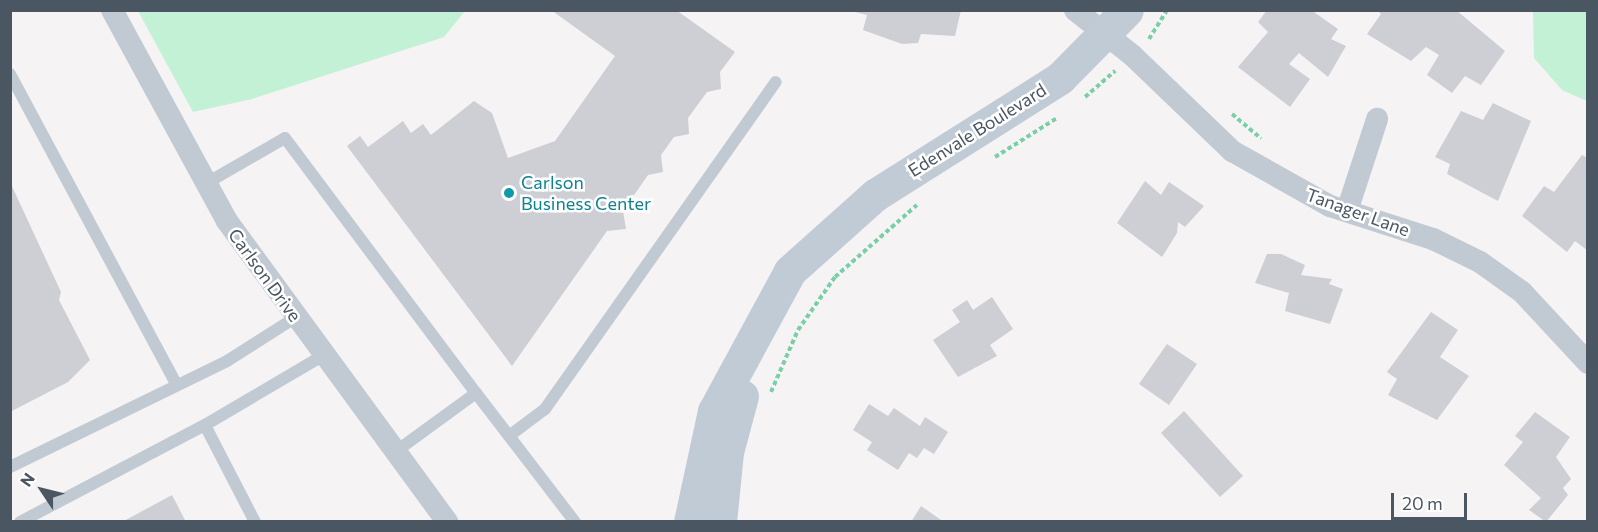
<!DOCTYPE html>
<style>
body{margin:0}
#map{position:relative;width:1598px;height:532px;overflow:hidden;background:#f5f3f3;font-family:Commissioner,sans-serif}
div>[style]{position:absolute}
.green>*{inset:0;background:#c3f1d5}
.building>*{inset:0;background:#cdcfd5}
.path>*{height:4px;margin-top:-2px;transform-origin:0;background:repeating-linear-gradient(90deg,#7ad0a6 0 4.5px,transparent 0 7.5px)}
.lane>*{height:12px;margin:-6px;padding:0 6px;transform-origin:6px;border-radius:6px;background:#c1cad2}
.street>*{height:22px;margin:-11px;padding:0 11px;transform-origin:11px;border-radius:11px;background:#c1cad2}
.secondary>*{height:33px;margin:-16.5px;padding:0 16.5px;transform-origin:16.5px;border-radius:16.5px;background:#c1cbd6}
.dots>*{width:16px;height:16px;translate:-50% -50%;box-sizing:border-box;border:3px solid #fff;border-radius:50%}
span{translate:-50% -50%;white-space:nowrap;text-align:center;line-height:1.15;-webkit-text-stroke:5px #fff;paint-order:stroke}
.street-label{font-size:18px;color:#4a5661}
.culture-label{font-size:18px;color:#0d838f}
.left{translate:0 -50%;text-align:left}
.frame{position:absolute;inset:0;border:12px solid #4a5661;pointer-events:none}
.north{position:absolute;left:12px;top:460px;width:60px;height:60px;-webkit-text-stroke:4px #fff;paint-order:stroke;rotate:305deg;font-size:16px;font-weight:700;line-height:24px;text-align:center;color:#4a5661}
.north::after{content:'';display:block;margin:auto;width:21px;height:27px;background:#4a5661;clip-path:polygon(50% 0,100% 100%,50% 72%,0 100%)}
.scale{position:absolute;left:1391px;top:493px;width:76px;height:27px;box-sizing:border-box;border:3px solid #4a5661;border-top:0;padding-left:8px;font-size:18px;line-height:21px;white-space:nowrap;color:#4a5661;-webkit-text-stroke:4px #fff;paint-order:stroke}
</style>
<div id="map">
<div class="green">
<div style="clip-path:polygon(138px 11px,465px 11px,444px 37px,252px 99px,193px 112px)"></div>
<div style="clip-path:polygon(1533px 11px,1587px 11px,1587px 101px,1562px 90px,1534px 58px)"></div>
</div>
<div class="building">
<div style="clip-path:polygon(551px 10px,676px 10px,735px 52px,720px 72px,721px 89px,707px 92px,688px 118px,689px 134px,674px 137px,661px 155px,663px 172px,648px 175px,623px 211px,626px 229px,607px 231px,512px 366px,347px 146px,360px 136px,368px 147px,403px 121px,411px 133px,423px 124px,431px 135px,474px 101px,492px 113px,508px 158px,555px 141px,615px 56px)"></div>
<div style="clip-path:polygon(847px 10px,961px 10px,955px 36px,921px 34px,918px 43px,902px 44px,863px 30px,867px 15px)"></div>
<div style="clip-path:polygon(1267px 10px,1311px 10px,1338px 29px,1331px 39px,1346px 46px,1328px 77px,1299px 53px,1289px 64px,1310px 79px,1290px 107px,1238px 67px,1268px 32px,1258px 22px)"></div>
<div style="clip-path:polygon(1377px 10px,1456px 10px,1505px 51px,1481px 85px,1465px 76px,1452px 93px,1427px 75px,1439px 55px,1426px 47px,1411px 61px,1367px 34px,1381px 14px)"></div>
<div style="clip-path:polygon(1493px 103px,1531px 121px,1498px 201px,1447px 174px,1450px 164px,1435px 157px,1461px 111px,1483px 120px)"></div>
<div style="clip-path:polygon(1582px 155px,1588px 158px,1588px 251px,1575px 241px,1567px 252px,1522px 216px,1544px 186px,1554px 192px)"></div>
<div style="clip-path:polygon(1145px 181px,1161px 195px,1169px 182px,1204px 206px,1185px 227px,1178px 222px,1177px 233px,1162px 257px,1117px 223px)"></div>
<div style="clip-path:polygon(10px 182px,61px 292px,59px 300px,90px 360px,68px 382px,10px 412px)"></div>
<div style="clip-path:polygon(1267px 254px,1281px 254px,1305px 265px,1301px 275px,1332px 279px,1329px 284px,1343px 289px,1330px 324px,1285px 311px,1289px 293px,1255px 283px)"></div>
<div style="clip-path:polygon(992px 297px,1013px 329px,990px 345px,997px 356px,958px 377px,933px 340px,960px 322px,952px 310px,967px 300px,973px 310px)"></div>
<div style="clip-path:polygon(1431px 312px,1458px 330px,1440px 357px,1469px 376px,1437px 420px,1388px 395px,1397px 379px,1387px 372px)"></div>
<div style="clip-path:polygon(1167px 344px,1197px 364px,1169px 405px,1139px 384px)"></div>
<div style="clip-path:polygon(869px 404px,888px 416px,894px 408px,920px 426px,925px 417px,948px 432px,934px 454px,924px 448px,917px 458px,909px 453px,898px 470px,867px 450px,872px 442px,853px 430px)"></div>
<div style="clip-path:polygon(1184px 411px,1243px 476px,1220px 497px,1161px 433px)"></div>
<div style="clip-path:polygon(1535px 412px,1570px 437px,1556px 457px,1571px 479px,1563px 488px,1568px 495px,1546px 522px,1529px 510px,1541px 498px,1504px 465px,1523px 442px,1515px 436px)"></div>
<div style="clip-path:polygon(172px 495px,186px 522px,122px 522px)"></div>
<div style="clip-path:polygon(921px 506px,944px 522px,911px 522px)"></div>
</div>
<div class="path">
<div style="left:1149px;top:39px;width:34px;rotate:-58deg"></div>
<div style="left:1085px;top:97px;width:40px;rotate:-41deg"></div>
<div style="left:1232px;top:114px;width:38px;rotate:40deg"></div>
<div style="left:995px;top:157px;width:73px;rotate:-32.2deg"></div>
<div style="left:771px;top:392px;width:68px;rotate:-66.5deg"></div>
<div style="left:798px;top:330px;width:65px;rotate:-55.1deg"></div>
<div style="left:835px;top:277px;width:109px;rotate:-41.3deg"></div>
</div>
<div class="lane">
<div style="left:10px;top:74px;width:353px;rotate:61.8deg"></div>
<div style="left:205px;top:184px;width:92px;rotate:-29.9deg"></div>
<div style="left:285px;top:138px;width:319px;rotate:53.2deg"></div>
<div style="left:476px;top:393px;width:100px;rotate:143.9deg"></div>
<div style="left:476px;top:393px;width:163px;rotate:52.5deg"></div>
<div style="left:509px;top:436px;width:45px;rotate:-36.9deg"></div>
<div style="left:545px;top:409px;width:400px;rotate:-54.8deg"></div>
<div style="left:10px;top:467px;width:242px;rotate:-26deg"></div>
<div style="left:227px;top:361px;width:82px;rotate:-32.5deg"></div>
<div style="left:20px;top:522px;width:209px;rotate:-27.7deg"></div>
<div style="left:255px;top:522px;width:109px;rotate:-117.3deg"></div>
<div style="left:205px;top:425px;width:138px;rotate:-30.5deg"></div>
</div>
<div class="street">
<div style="left:112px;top:10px;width:240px;rotate:61.4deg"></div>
<div style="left:227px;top:221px;width:373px;rotate:53.8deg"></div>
<div style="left:1075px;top:10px;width:73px;rotate:38.3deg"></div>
<div style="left:1132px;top:55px;width:139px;rotate:43.8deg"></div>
<div style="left:1232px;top:151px;width:112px;rotate:29.3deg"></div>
<div style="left:1330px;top:206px;width:108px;rotate:17.8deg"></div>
<div style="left:1433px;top:239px;width:52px;rotate:26.1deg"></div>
<div style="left:1480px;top:262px;width:52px;rotate:35.5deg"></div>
<div style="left:1522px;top:292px;width:97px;rotate:47.1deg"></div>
<div style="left:1347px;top:211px;width:97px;rotate:-71.9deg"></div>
</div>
<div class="secondary">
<div style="left:690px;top:522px;width:114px;rotate:-77.8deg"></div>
<div style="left:714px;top:411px;width:159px;rotate:-61.5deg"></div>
<div style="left:790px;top:271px;width:114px;rotate:-41.8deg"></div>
<div style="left:875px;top:195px;width:219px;rotate:-32.3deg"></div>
<div style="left:1060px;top:78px;width:95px;rotate:-45.4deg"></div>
<div style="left:720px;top:522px;width:70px;rotate:-84.3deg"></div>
<div style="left:727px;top:452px;width:58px;rotate:-75deg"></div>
</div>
<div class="dots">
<div style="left:509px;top:193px;background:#0f9aa8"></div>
</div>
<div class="street-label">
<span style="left:977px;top:130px;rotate:-32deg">Edenvale Boulevard</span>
<span style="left:1358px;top:212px;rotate:20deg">Tanager Lane</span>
<span style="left:265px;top:275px;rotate:54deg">Carlson Drive</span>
</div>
<div class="culture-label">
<span class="left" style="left:521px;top:193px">Carlson<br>Business Center</span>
</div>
<div class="frame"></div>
<div class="north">N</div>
<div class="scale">20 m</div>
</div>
